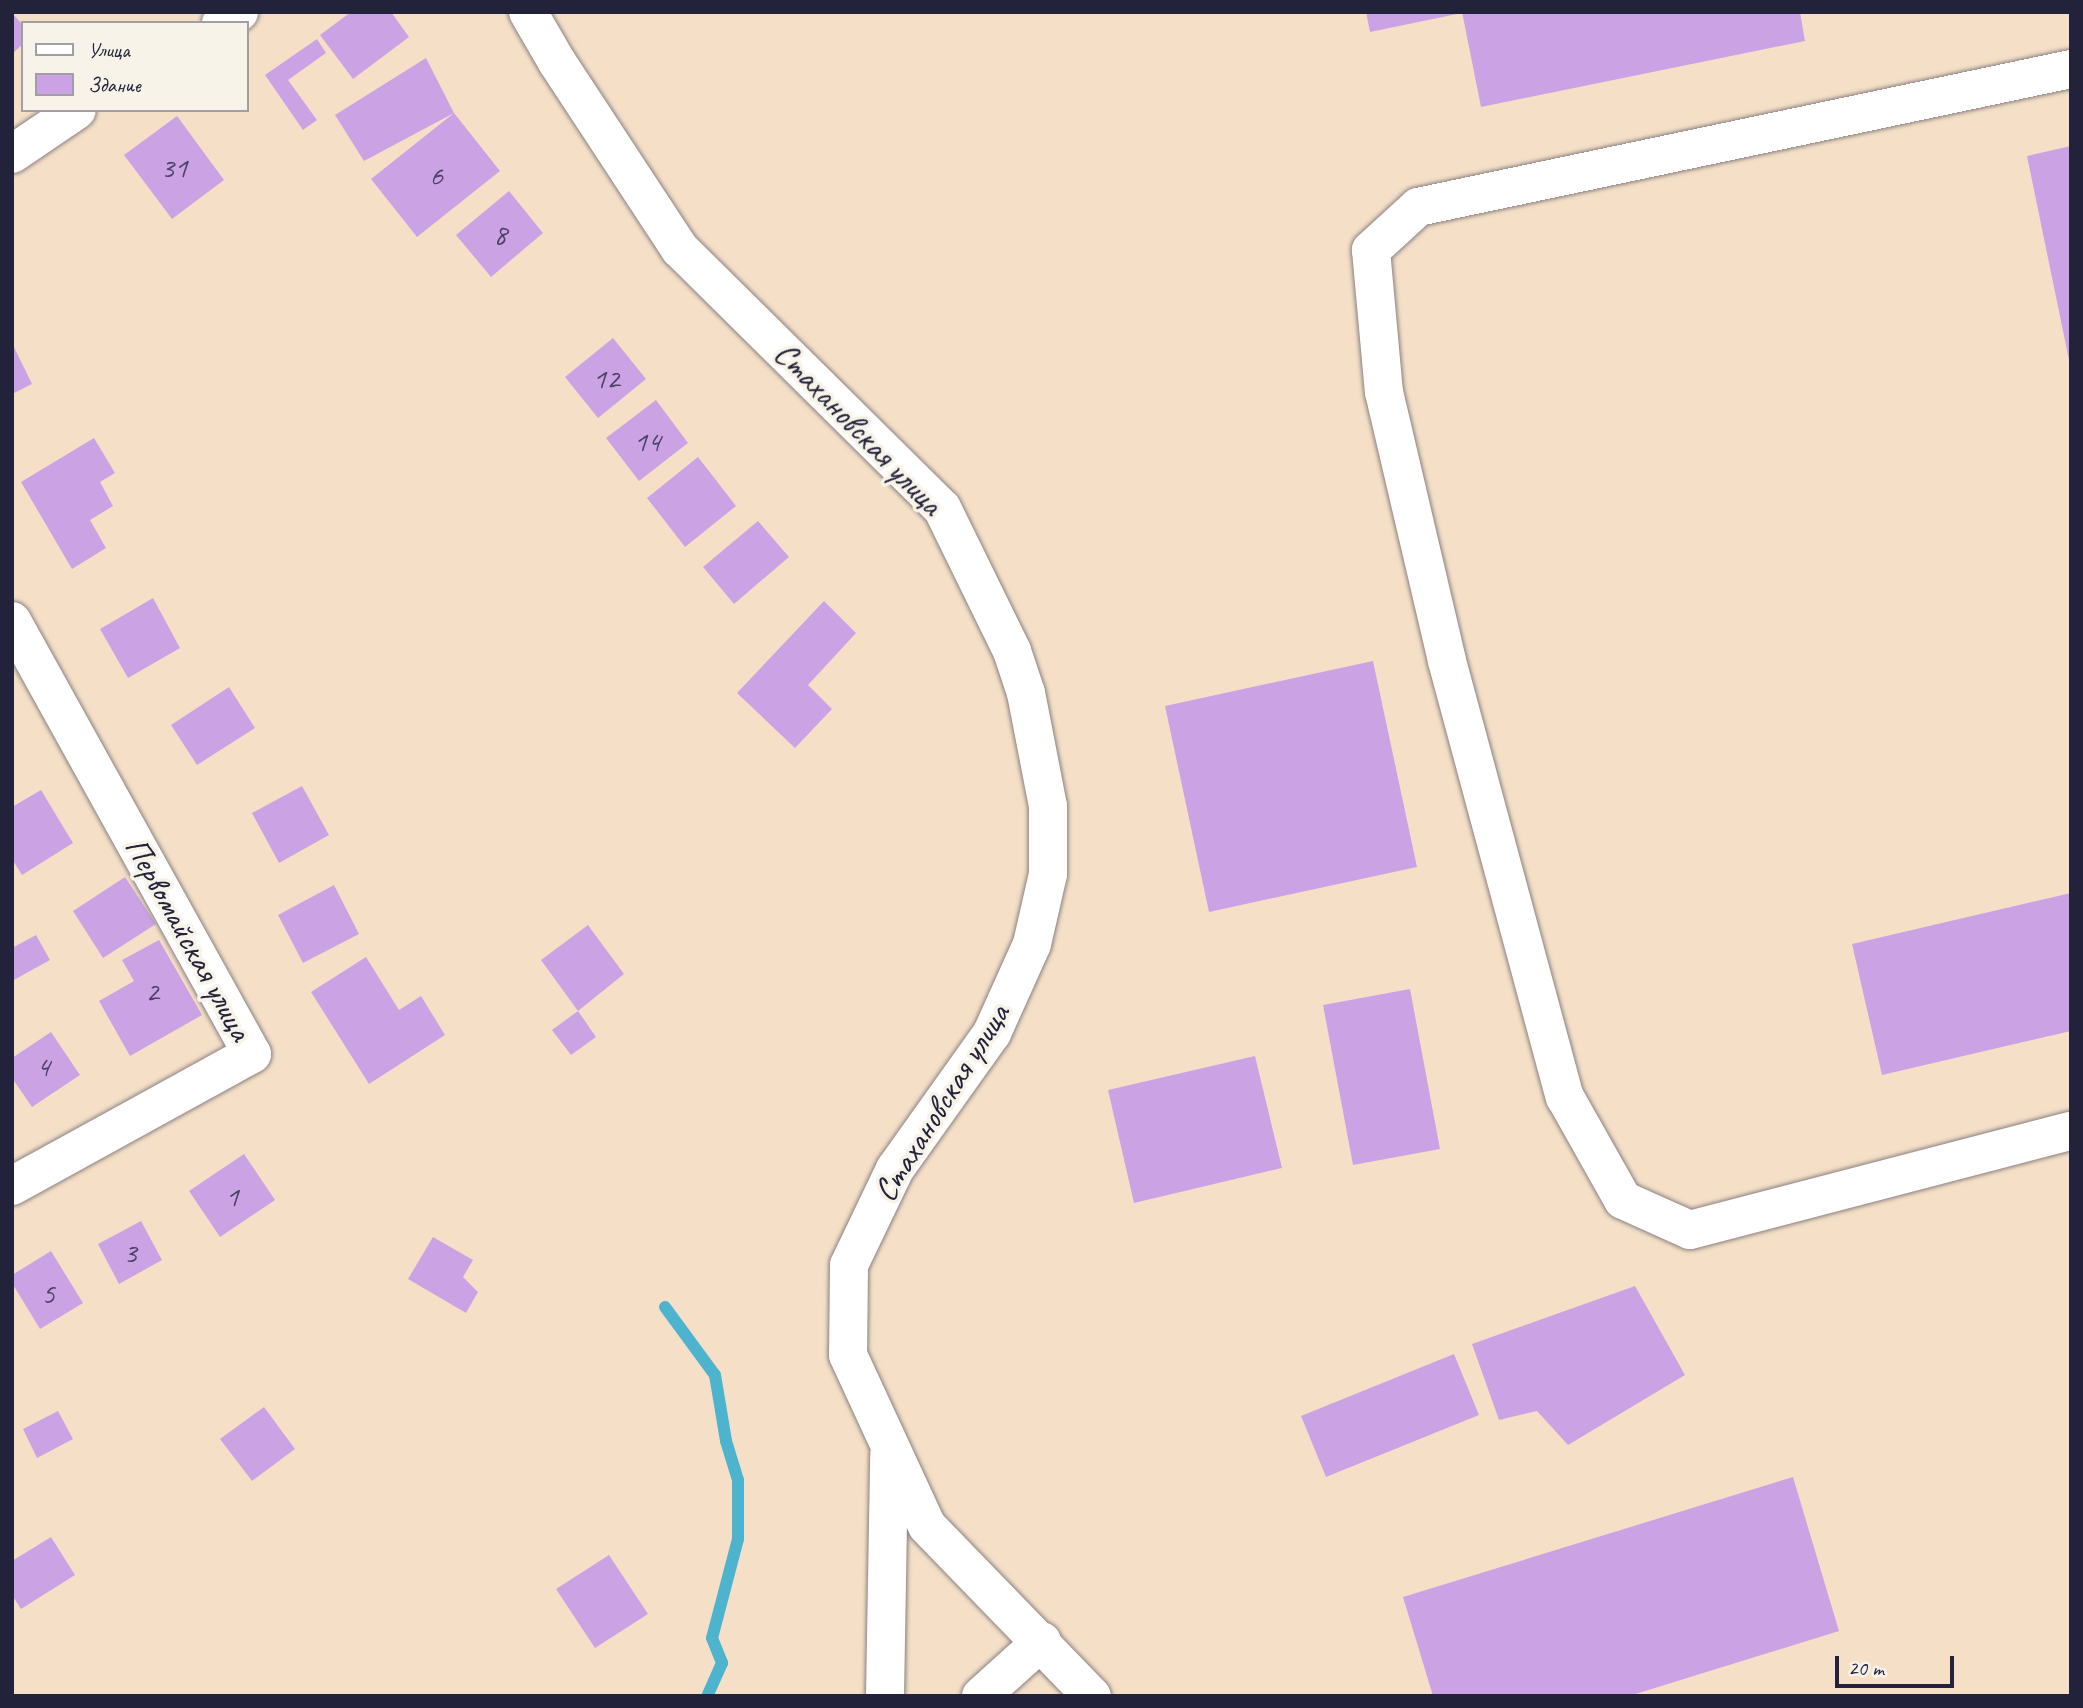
<!DOCTYPE html>
<meta charset="utf-8">
<style>
body{margin:0}
#map{position:relative;width:2083px;height:1708px;overflow:hidden;background:#f5e0c7;font-family:Caveat,sans-serif}
div>[style]{position:absolute}
.stream>*{height:12px;margin:-6px;padding:0 6px;transform-origin:6px;border-radius:6px;background:#4eb3cd}
.building>*{inset:0;background:#cba3e5}
.roads{filter:drop-shadow(0 0 2px #8c8181) drop-shadow(0 0 2px #8c8181)}
.minor>*{height:38px;margin:-19px;padding:0 19px;transform-origin:19px;border-radius:19px;background:#fff}
span{translate:-50% -50%;white-space:nowrap;text-align:center;line-height:1.15;-webkit-text-stroke:7px #f7f3e8;paint-order:stroke}
.number-label{font-size:30px;color:#4c4266}
.number-label span{-webkit-text-stroke-width:0}
.street-label{font-size:33px;color:#22223b}
.frame{position:absolute;inset:0;border:14px solid #22223b;pointer-events:none}
.legend{position:absolute;left:21px;top:21px;width:228px;height:91px;box-sizing:border-box;background:#f7f3e8;border:2px solid #a29fa3;margin:0;padding:9px 12px;list-style:none;font-size:21px;color:#22223b}
.legend li{display:flex;align-items:center;gap:14px;height:35px}
.legend b{width:35px;border:2px solid #a29fa3}
.scale{position:absolute;left:1835px;top:1656px;width:119px;height:32px;box-sizing:border-box;border:4px solid #22223b;border-top:0;padding-left:9px;font-size:21px;line-height:24px;white-space:nowrap;color:#22223b;-webkit-text-stroke:5px #f7f3e8;paint-order:stroke}
</style>
<div id="map">
<div class="stream">
<div style="left:665px;top:1307px;width:84px;rotate:53.7deg"></div>
<div style="left:715px;top:1375px;width:67px;rotate:80.5deg"></div>
<div style="left:726px;top:1441px;width:41px;rotate:72.9deg"></div>
<div style="left:738px;top:1480px;width:59px;rotate:90deg"></div>
<div style="left:738px;top:1539px;width:102px;rotate:104.7deg"></div>
<div style="left:712px;top:1638px;width:27px;rotate:68deg"></div>
<div style="left:722px;top:1663px;width:36px;rotate:114deg"></div>
</div>
<div class="building">
<div style="clip-path:polygon(351px 12px,391px 12px,409px 37px,353px 79px,320px 35px)"></div>
<div style="clip-path:polygon(1366px 12px,1462px 12px,1462px 13px,1370px 32px)"></div>
<div style="clip-path:polygon(1462px 12px,1800px 12px,1805px 41px,1481px 107px)"></div>
<div style="clip-path:polygon(12px 13px,23px 25px,23px 44px,12px 54px)"></div>
<div style="clip-path:polygon(317px 39px,326px 53px,288px 80px,317px 120px,303px 130px,265px 75px)"></div>
<div style="clip-path:polygon(426px 58px,454px 113px,500px 171px,417px 237px,371px 179px,454px 113px,364px 161px,335px 115px)"></div>
<div style="clip-path:polygon(177px 116px,224px 180px,172px 219px,124px 155px)"></div>
<div style="clip-path:polygon(2071px 146px,2071px 365px,2070px 365px,2027px 156px)"></div>
<div style="clip-path:polygon(509px 191px,543px 233px,491px 277px,456px 235px)"></div>
<div style="clip-path:polygon(613px 338px,646px 379px,598px 418px,565px 377px)"></div>
<div style="clip-path:polygon(12px 343px,32px 384px,12px 394px)"></div>
<div style="clip-path:polygon(656px 400px,688px 443px,639px 481px,606px 438px)"></div>
<div style="clip-path:polygon(94px 438px,115px 473px,100px 482px,113px 506px,90px 520px,106px 548px,72px 569px,21px 482px)"></div>
<div style="clip-path:polygon(698px 457px,736px 506px,685px 547px,647px 498px)"></div>
<div style="clip-path:polygon(758px 521px,789px 557px,734px 604px,703px 567px)"></div>
<div style="clip-path:polygon(153px 598px,180px 648px,128px 678px,100px 629px)"></div>
<div style="clip-path:polygon(824px 601px,856px 633px,808px 685px,832px 709px,795px 748px,737px 693px)"></div>
<div style="clip-path:polygon(1373px 661px,1417px 867px,1209px 912px,1165px 706px)"></div>
<div style="clip-path:polygon(229px 687px,255px 728px,197px 765px,171px 725px)"></div>
<div style="clip-path:polygon(302px 786px,329px 835px,279px 863px,252px 813px)"></div>
<div style="clip-path:polygon(41px 790px,73px 843px,22px 875px,12px 859px,12px 807px)"></div>
<div style="clip-path:polygon(125px 877px,156px 924px,103px 958px,73px 911px)"></div>
<div style="clip-path:polygon(334px 885px,359px 934px,303px 963px,278px 915px)"></div>
<div style="clip-path:polygon(2071px 893px,2071px 1031px,1882px 1075px,1852px 944px)"></div>
<div style="clip-path:polygon(588px 925px,624px 974px,578px 1011px,541px 960px)"></div>
<div style="clip-path:polygon(36px 935px,50px 960px,12px 981px,12px 948px)"></div>
<div style="clip-path:polygon(159px 940px,202px 1015px,130px 1056px,99px 1001px,134px 981px,122px 960px)"></div>
<div style="clip-path:polygon(366px 957px,399px 1010px,421px 996px,445px 1035px,369px 1084px,311px 992px)"></div>
<div style="clip-path:polygon(1410px 989px,1440px 1149px,1353px 1165px,1323px 1005px)"></div>
<div style="clip-path:polygon(578px 1011px,596px 1037px,571px 1055px,552px 1030px)"></div>
<div style="clip-path:polygon(51px 1032px,80px 1075px,32px 1107px,12px 1078px,12px 1058px)"></div>
<div style="clip-path:polygon(1255px 1056px,1282px 1168px,1134px 1203px,1108px 1090px)"></div>
<div style="clip-path:polygon(244px 1154px,275px 1200px,220px 1237px,189px 1191px)"></div>
<div style="clip-path:polygon(141px 1221px,162px 1260px,119px 1284px,98px 1244px)"></div>
<div style="clip-path:polygon(433px 1237px,473px 1260px,463px 1277px,478px 1292px,466px 1313px,408px 1279px)"></div>
<div style="clip-path:polygon(51px 1251px,83px 1303px,40px 1329px,12px 1283px,12px 1275px)"></div>
<div style="clip-path:polygon(1635px 1286px,1685px 1375px,1568px 1445px,1537px 1411px,1499px 1420px,1472px 1344px)"></div>
<div style="clip-path:polygon(1454px 1354px,1479px 1415px,1326px 1477px,1301px 1416px)"></div>
<div style="clip-path:polygon(264px 1407px,295px 1449px,252px 1481px,220px 1439px)"></div>
<div style="clip-path:polygon(58px 1411px,73px 1439px,37px 1458px,23px 1429px)"></div>
<div style="clip-path:polygon(1793px 1477px,1839px 1631px,1629px 1696px,1433px 1696px,1403px 1597px)"></div>
<div style="clip-path:polygon(51px 1537px,75px 1575px,21px 1609px,12px 1595px,12px 1561px)"></div>
<div style="clip-path:polygon(609px 1555px,648px 1614px,595px 1648px,556px 1589px)"></div>
</div>
<div class="roads">
<div class="minor">
<div style="left:528px;top:12px;width:58px;rotate:59.9deg"></div>
<div style="left:557px;top:62px;width:224px;rotate:56.7deg"></div>
<div style="left:680px;top:249px;width:368px;rotate:44.7deg"></div>
<div style="left:942px;top:508px;width:159px;rotate:63.9deg"></div>
<div style="left:1012px;top:651px;width:44px;rotate:71.6deg"></div>
<div style="left:1026px;top:693px;width:115px;rotate:79deg"></div>
<div style="left:1048px;top:806px;width:68px;rotate:90deg"></div>
<div style="left:1048px;top:874px;width:72px;rotate:102.9deg"></div>
<div style="left:1032px;top:944px;width:98px;rotate:114.2deg"></div>
<div style="left:992px;top:1033px;width:167px;rotate:125.5deg"></div>
<div style="left:895px;top:1169px;width:106px;rotate:115.6deg"></div>
<div style="left:849px;top:1265px;width:90px;rotate:90.6deg"></div>
<div style="left:848px;top:1355px;width:188px;rotate:65.2deg"></div>
<div style="left:927px;top:1526px;width:237px;rotate:45.9deg"></div>
<div style="left:221px;top:23px;width:21px;rotate:-31deg"></div>
<div style="left:2071px;top:69px;width:667px;rotate:168.07deg"></div>
<div style="left:1418px;top:207px;width:64px;rotate:137.5deg"></div>
<div style="left:1371px;top:250px;width:143px;rotate:84.8deg"></div>
<div style="left:1384px;top:392px;width:276px;rotate:76.8deg"></div>
<div style="left:1447px;top:661px;width:452px;rotate:74.9deg"></div>
<div style="left:1565px;top:1097px;width:118px;rotate:60.6deg"></div>
<div style="left:1623px;top:1200px;width:73px;rotate:24.1deg"></div>
<div style="left:1690px;top:1230px;width:394px;rotate:-14.6deg"></div>
<div style="left:12px;top:154px;width:78px;rotate:-34.1deg"></div>
<div style="left:12px;top:621px;width:495px;rotate:61deg"></div>
<div style="left:252px;top:1054px;width:274px;rotate:151.2deg"></div>
<div style="left:885px;top:1696px;width:241px;rotate:-89deg"></div>
<div style="left:981px;top:1696px;width:82px;rotate:-42deg"></div>
</div>
</div>
<div class="number-label">
<span style="left:174px;top:167px">31</span>
<span style="left:436px;top:175px">6</span>
<span style="left:500px;top:234px">8</span>
<span style="left:606px;top:378px">12</span>
<span style="left:647px;top:441px">14</span>
<span style="left:152px;top:991px">2</span>
<span style="left:43px;top:1066px">4</span>
<span style="left:232px;top:1196px">1</span>
<span style="left:130px;top:1252px">3</span>
<span style="left:48px;top:1293px">5</span>
</div>
<div class="street-label">
<span style="left:858px;top:429px;rotate:46deg">Стахановская улица</span>
<span style="left:188px;top:939px;rotate:61deg">Первомайская улица</span>
<span style="left:942px;top:1103px;rotate:-58deg">Стахановская улица</span>
</div>
<div class="frame"></div>
<ul class="legend">
<li><b style="height:9px;background:#fff"></b>Улица</li>
<li><b style="height:19px;background:#cba3e5"></b>Здание</li>
</ul>
<div class="scale">20 m</div>
</div>
